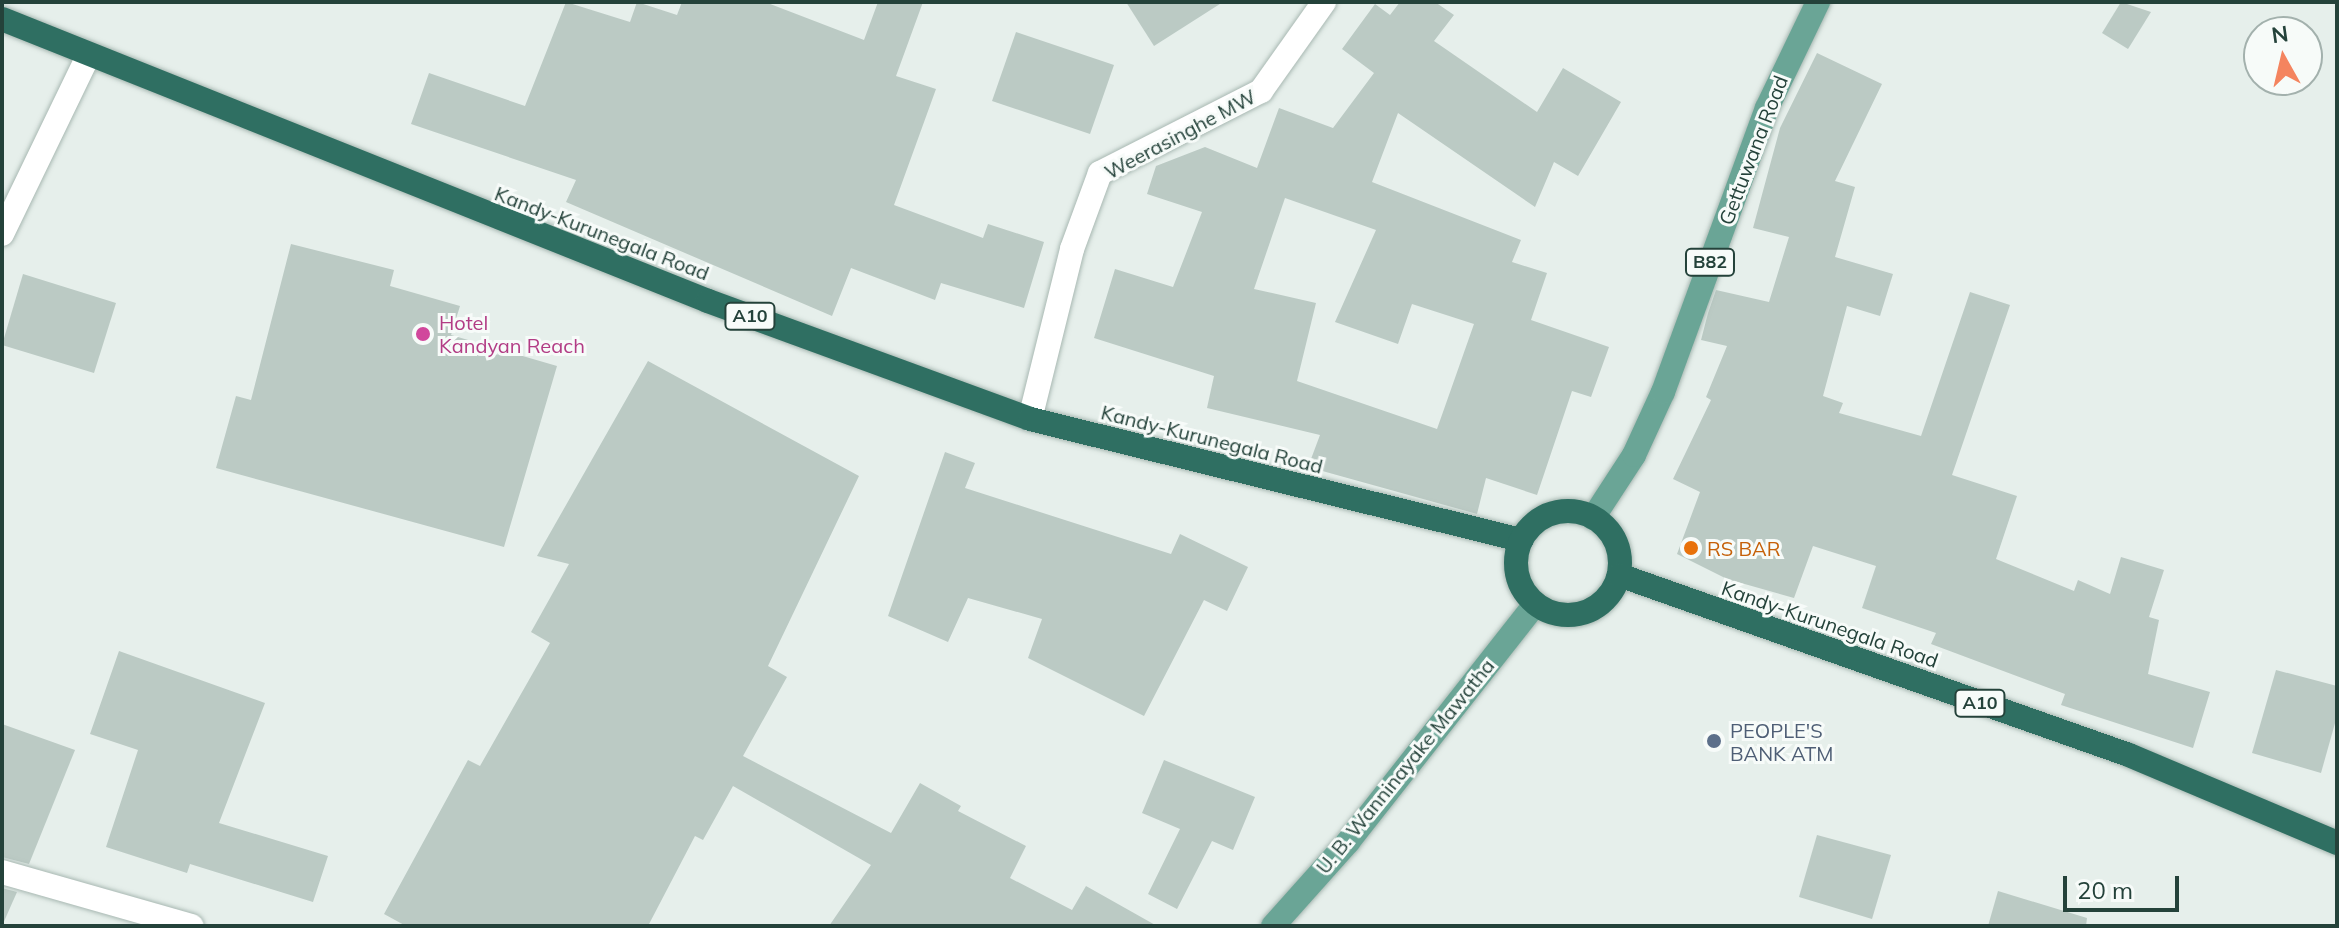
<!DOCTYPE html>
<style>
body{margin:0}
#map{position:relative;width:2339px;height:928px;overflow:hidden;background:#e6efeb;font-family:Mulish,sans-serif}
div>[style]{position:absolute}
.building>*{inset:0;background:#bbcac4}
.roads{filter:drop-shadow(0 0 2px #a8b8b2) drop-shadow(0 0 2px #a8b8b2)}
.minor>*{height:24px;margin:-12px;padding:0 12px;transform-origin:12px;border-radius:12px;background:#fff}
.major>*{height:24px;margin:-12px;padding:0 12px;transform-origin:12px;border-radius:12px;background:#6aa596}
.highway>*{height:24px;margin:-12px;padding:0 12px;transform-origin:12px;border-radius:12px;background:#2f6f62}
.highway>.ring{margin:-12px;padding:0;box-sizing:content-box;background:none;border:24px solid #2f6f62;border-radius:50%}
.dots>*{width:22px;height:22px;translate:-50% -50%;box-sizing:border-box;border:4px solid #f7fbf9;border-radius:50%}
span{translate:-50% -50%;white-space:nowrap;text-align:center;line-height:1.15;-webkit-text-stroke:6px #f7fbf9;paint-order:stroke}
.shield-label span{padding:2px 6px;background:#f7fbf9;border:2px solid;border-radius:6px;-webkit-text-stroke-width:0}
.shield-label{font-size:18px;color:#24423a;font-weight:700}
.street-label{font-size:20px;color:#24423a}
.hotel-label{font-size:20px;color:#b23c85}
.left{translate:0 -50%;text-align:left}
.food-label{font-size:20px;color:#c56008}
.service-label{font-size:20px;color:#4e5e75}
.frame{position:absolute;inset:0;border:4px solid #24423a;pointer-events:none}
.north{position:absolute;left:2243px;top:16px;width:80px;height:80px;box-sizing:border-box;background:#f7fbf9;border:2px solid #a3b1ad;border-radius:50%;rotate:352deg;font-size:22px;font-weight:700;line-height:32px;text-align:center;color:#24423a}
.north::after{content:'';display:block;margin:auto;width:28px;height:36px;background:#f4845f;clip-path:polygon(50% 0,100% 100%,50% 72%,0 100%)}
.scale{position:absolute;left:2063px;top:876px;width:116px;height:36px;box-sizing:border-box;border:4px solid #24423a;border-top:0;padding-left:10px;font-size:24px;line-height:28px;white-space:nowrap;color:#24423a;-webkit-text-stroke:6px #f7fbf9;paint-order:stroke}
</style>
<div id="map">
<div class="building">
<div style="clip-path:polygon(566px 2px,630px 22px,637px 2px,677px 15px,682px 2px,765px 2px,864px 40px,878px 2px,923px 2px,896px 76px,936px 89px,894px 205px,983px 238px,988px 224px,1044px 242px,1024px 308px,941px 283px,935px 300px,851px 268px,832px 316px,566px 202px,576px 180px,411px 124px,429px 73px,525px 106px)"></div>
<div style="clip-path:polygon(1126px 2px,1223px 2px,1154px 46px)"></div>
<div style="clip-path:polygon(evenodd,1400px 2px,1435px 2px,1454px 15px,1434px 41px,1537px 112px,1563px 68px,1621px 102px,1578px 176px,1554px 162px,1535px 207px,1398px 113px,1372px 182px,1521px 240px,1512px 262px,1547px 273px,1531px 320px,1609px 347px,1591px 397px,1572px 391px,1537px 495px,1486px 478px,1477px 514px,1308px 467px,1320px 435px,1207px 408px,1214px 376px,1094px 338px,1115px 269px,1173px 287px,1202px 212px,1147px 194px,1156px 166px,1205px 147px,1257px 168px,1279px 108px,1333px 128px,1374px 73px,1342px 49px,1375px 4px,1390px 15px,1400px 2px,1285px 198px,1376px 230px,1335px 322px,1398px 344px,1412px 304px,1474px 324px,1437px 429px,1297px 381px,1316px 303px,1254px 289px,1285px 198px)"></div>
<div style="clip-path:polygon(2121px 2px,2151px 12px,2128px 49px,2102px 33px)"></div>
<div style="clip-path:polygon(1016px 32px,1114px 65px,1090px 134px,992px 101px)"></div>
<div style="clip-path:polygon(1817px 53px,1882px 84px,1835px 181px,1855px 187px,1835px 257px,1893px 274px,1880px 316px,1847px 306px,1823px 396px,1843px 403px,1839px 413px,1921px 436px,1970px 292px,2010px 305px,1952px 475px,2017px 496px,1996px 559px,2074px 591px,2078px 580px,2110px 594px,2121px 557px,2164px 570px,2149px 617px,2159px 620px,2148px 674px,2210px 692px,2193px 748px,2061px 705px,2065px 694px,1931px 644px,1936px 633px,1862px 608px,1876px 566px,1813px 546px,1794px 598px,1727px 579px,1677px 554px,1700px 492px,1673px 479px,1711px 400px,1706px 397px,1727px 346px,1701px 340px,1708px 313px,1716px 290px,1769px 302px,1789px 237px,1753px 228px,1780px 128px)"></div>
<div style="clip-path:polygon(291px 244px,394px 270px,390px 286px,460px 306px,451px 335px,557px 366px,504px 547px,216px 468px,236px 396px,251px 400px)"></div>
<div style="clip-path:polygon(23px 274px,116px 303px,94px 373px,2px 345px)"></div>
<div style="clip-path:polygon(648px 361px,859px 476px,768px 666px,787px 677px,743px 756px,891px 833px,920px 783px,961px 806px,958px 811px,1026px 846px,1010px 878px,1072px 910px,1086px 886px,1157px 926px,829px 926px,871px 865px,733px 786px,703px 840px,695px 836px,648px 926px,406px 926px,384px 914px,468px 760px,480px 766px,550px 643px,531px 632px,569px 564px,537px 556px)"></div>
<div style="clip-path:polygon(945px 452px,975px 463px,965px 488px,1171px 554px,1180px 534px,1248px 567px,1227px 611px,1204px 600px,1144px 716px,1028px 658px,1042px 619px,968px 598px,948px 642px,888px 616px)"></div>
<div style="clip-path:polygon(119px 651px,265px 703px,219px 823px,328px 856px,313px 902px,190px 864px,187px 873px,106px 847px,138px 750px,90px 734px)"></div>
<div style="clip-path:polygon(2276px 670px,2337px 686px,2337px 716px,2321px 773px,2252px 753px)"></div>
<div style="clip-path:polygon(2px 724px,75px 750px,29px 864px,2px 857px)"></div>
<div style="clip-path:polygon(1164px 760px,1255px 797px,1233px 850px,1212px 841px,1177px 909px,1148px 894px,1180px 829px,1142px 813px)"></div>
<div style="clip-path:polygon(1817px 835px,1891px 855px,1872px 919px,1799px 897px)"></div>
<div style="clip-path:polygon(2px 888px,17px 892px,2px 926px)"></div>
<div style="clip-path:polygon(1998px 891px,2087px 918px,2086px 926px,1988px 926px)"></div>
</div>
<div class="roads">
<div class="minor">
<div style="left:2px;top:234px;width:195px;rotate:-64.2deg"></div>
<div style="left:1030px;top:419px;width:175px;rotate:-76.1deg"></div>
<div style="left:1072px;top:249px;width:81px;rotate:-69.8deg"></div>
<div style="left:1100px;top:173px;width:181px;rotate:-27deg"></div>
<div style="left:1261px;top:91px;width:109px;rotate:-54.7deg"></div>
<div style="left:2px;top:872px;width:197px;rotate:15.9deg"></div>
</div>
<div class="major">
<div style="left:1593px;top:518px;width:75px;rotate:-56.9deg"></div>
<div style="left:1634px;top:455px;width:69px;rotate:-65.3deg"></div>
<div style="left:1663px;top:392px;width:302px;rotate:-69.9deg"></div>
<div style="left:1767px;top:108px;width:118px;rotate:-64.3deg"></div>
<div style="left:1273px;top:926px;width:113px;rotate:-48.2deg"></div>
<div style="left:1348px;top:842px;width:303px;rotate:-51.8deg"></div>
</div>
<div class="highway">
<div style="left:2px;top:19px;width:760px;rotate:21.77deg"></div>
<div style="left:708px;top:301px;width:343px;rotate:20.1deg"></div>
<div style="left:1030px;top:419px;width:506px;rotate:13.84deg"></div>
<div class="ring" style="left:1516px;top:511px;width:80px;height:80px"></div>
<div style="left:1619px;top:575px;width:541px;rotate:19.44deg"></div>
<div style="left:2129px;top:755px;width:226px;rotate:22.9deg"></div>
</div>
</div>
<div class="dots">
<div style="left:423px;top:334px;background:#d1479c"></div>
<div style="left:1691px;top:548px;background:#e8710a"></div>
<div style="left:1714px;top:741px;background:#5c6f8a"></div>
</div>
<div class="shield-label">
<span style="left:1710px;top:262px">B82</span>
<span style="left:750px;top:316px">A10</span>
<span style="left:1980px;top:703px">A10</span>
</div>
<div class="street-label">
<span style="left:1180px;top:134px;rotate:-28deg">Weerasinghe MW</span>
<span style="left:1753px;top:150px;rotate:-69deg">Gettuwana Road</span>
<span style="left:602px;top:233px;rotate:21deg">Kandy-Kurunegala Road</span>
<span style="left:1212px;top:439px;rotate:14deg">Kandy-Kurunegala Road</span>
<span style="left:1830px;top:624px;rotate:19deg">Kandy-Kurunegala Road</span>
<span style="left:1405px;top:766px;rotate:-51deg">U. B. Wanninayake Mawatha</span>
</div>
<div class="hotel-label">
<span class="left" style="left:439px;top:334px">Hotel<br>Kandyan Reach</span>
</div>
<div class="food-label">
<span class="left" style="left:1707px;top:548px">RS BAR</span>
</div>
<div class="service-label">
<span class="left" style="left:1730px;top:742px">PEOPLE'S<br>BANK ATM</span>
</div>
<div class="frame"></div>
<div class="north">N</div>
<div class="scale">20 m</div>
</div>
